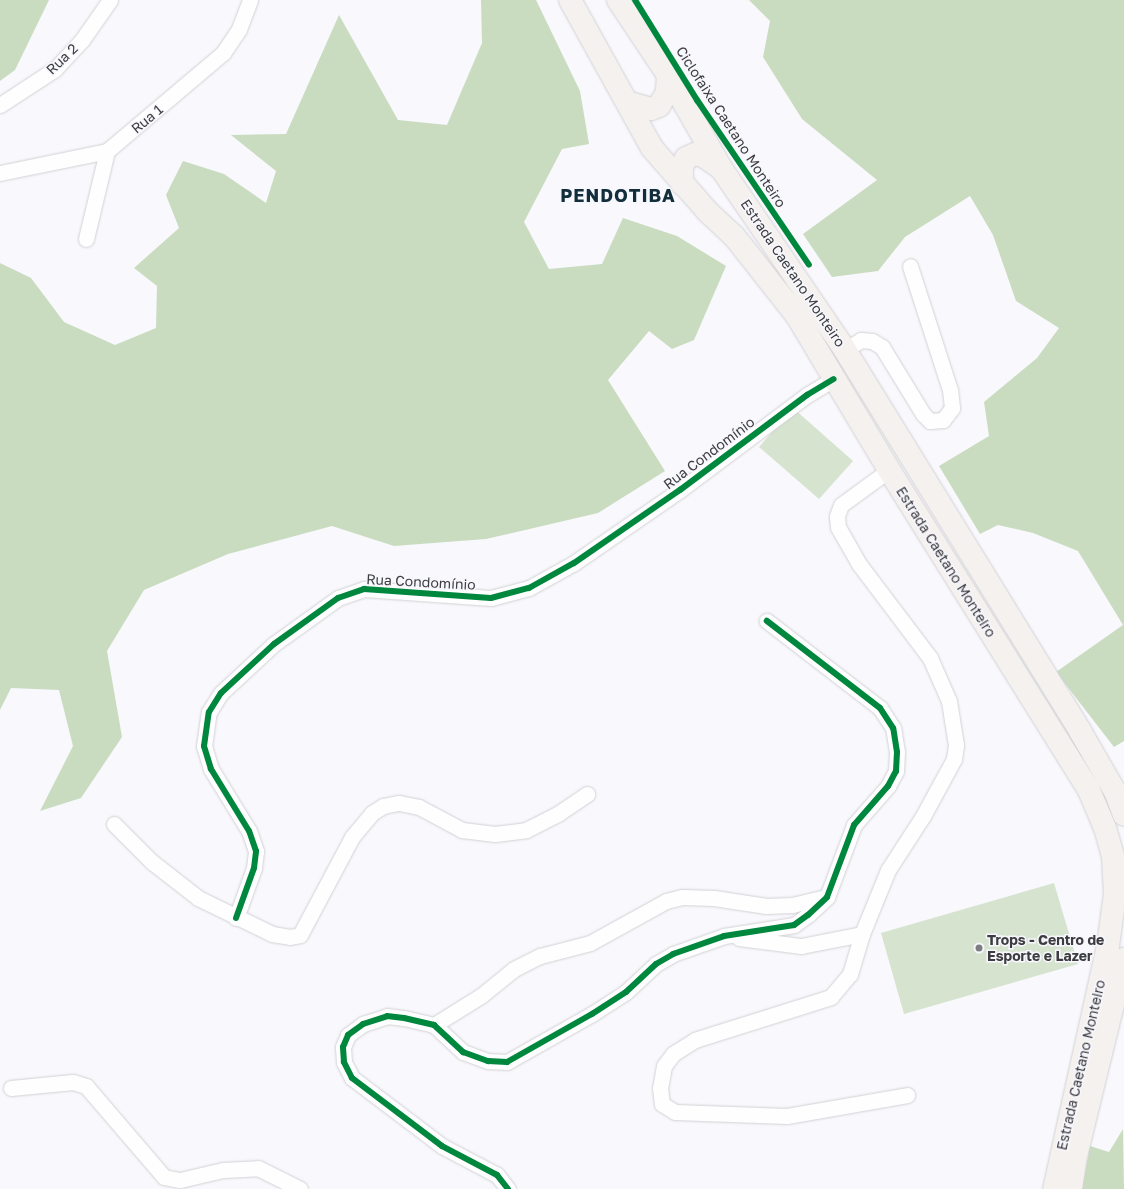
<!DOCTYPE html>
<meta charset="utf-8">
<style>
body{margin:0}
#map{position:relative;width:1124px;height:1189px;overflow:hidden;background:#f8f8fd;font-family:"Golos Text",sans-serif}
div>[style]{position:absolute}
.green>*{inset:0;background:#d5e3cf}
.forest>*{inset:0;background:#c9dcc0}
.roads{filter:drop-shadow(0 0 1px #d2d2d5) drop-shadow(0 0 1px #d2d2d5)}
.minor>*{height:15px;margin:-7.5px;padding:0 7.5px;transform-origin:7.5px;border-radius:7.5px;background:#fefeff}
.primary>*{height:22px;margin:-11px;padding:0 11px;transform-origin:11px;border-radius:11px;background:#f5f1ef}
.cycleway>*{height:6px;margin:-3px;padding:0 3px;transform-origin:3px;border-radius:3px;background:#00873e}
.dots>*{width:11px;height:11px;translate:-50% -50%;box-sizing:border-box;border:2px solid #f7f7fe;border-radius:50%}
span{translate:-50% -50%;white-space:nowrap;text-align:center;line-height:1.15;-webkit-text-stroke:3px #f7f7fe;paint-order:stroke}
.street-label{font-size:14px;color:#3d3d3f}
.poi-label{font-size:14px;color:#3d3d3f;font-weight:700}
.left{translate:0 -50%;text-align:left}
.district-label{font-size:18px;color:#132e3b;font-weight:700;letter-spacing:1px}
</style>
<div id="map">
<div class="green">
<div style="clip-path:polygon(793px 408px,853px 461px,819px 499px,759px 447px)"></div>
<div style="clip-path:polygon(1054px 883px,1078px 964px,904px 1014px,881px 933px)"></div>
</div>
<div class="forest">
<div style="clip-path:polygon(0 0,49px 0,15px 70px,0 81px)"></div>
<div style="clip-path:polygon(481px 0,536px 0,580px 91px,589px 144px,562px 149px,524px 222px,549px 269px,602px 264px,623px 218px,677px 236px,726px 266px,694px 340px,672px 349px,649px 331px,608px 380px,665px 471px,598px 513px,486px 539px,394px 546px,332px 526px,228px 554px,144px 590px,107px 651px,122px 737px,81px 798px,40px 811px,73px 746px,59px 690px,11px 688px,0 710px,0 263px,31px 278px,64px 322px,115px 345px,156px 328px,157px 286px,134px 268px,179px 228px,166px 195px,183px 161px,224px 174px,266px 203px,276px 171px,231px 135px,286px 134px,339px 15px,398px 120px,447px 125px,482px 43px)"></div>
<div style="clip-path:polygon(749px 0,1124px 0,1124px 741px,1114px 747px,1056px 672px,1123px 625px,1078px 551px,1033px 533px,998px 525px,980px 534px,939px 466px,989px 436px,984px 402px,1037px 358px,1059px 328px,1016px 301px,993px 235px,970px 196px,905px 237px,878px 271px,832px 277px,803px 234px,877px 180px,802px 119px,763px 57px,770px 21px)"></div>
<div style="clip-path:polygon(1123px 1129px,1124px 1189px,1082px 1189px,1090px 1146px,1109px 1152px)"></div>
</div>
<div class="roads">
<div class="minor">
<div style="left:0;top:105px;width:66px;rotate:-33.2deg"></div>
<div style="left:55px;top:69px;width:40px;rotate:-47deg"></div>
<div style="left:82px;top:40px;width:49px;rotate:-55deg"></div>
<div style="left:0;top:173px;width:109px;rotate:-11.6deg"></div>
<div style="left:107px;top:151px;width:152px;rotate:-40.2deg"></div>
<div style="left:223px;top:53px;width:29px;rotate:-56deg"></div>
<div style="left:239px;top:29px;width:31px;rotate:-69deg"></div>
<div style="left:86px;top:239px;width:90px;rotate:-76.6deg"></div>
<div style="left:845px;top:350px;width:19px;rotate:-32deg"></div>
<div style="left:861px;top:340px;width:11px;rotate:5deg"></div>
<div style="left:872px;top:341px;width:12px;rotate:31deg"></div>
<div style="left:882px;top:347px;width:79px;rotate:58.5deg"></div>
<div style="left:923px;top:414px;width:10px;rotate:45deg"></div>
<div style="left:930px;top:421px;width:13px;rotate:-4deg"></div>
<div style="left:943px;top:420px;width:15px;rotate:-53deg"></div>
<div style="left:952px;top:408px;width:18px;rotate:-96deg"></div>
<div style="left:950px;top:390px;width:130px;rotate:-107.9deg"></div>
<div style="left:889px;top:470px;width:59px;rotate:143.9deg"></div>
<div style="left:841px;top:505px;width:12px;rotate:110deg"></div>
<div style="left:837px;top:516px;width:11px;rotate:85deg"></div>
<div style="left:838px;top:527px;width:43px;rotate:60.4deg"></div>
<div style="left:859px;top:564px;width:118px;rotate:52.9deg"></div>
<div style="left:930px;top:658px;width:47px;rotate:66.2deg"></div>
<div style="left:949px;top:701px;width:45px;rotate:81deg"></div>
<div style="left:956px;top:745px;width:14px;rotate:98deg"></div>
<div style="left:954px;top:759px;width:65px;rotate:118.5deg"></div>
<div style="left:923px;top:816px;width:64px;rotate:122.9deg"></div>
<div style="left:888px;top:870px;width:69px;rotate:112.1deg"></div>
<div style="left:862px;top:934px;width:42px;rotate:106.7deg"></div>
<div style="left:850px;top:974px;width:30px;rotate:130deg"></div>
<div style="left:831px;top:997px;width:143px;rotate:162.5deg"></div>
<div style="left:695px;top:1040px;width:26px;rotate:148deg"></div>
<div style="left:673px;top:1054px;width:15px;rotate:127deg"></div>
<div style="left:664px;top:1066px;width:22px;rotate:100deg"></div>
<div style="left:660px;top:1088px;width:16px;rotate:83deg"></div>
<div style="left:662px;top:1104px;width:15px;rotate:32deg"></div>
<div style="left:675px;top:1112px;width:112px;rotate:2deg"></div>
<div style="left:787px;top:1116px;width:122px;rotate:-9.9deg"></div>
<div style="left:114px;top:824px;width:54px;rotate:45deg"></div>
<div style="left:152px;top:862px;width:58px;rotate:38deg"></div>
<div style="left:198px;top:898px;width:82px;rotate:25.9deg"></div>
<div style="left:272px;top:934px;width:18px;rotate:9deg"></div>
<div style="left:290px;top:937px;width:10px;rotate:-11deg"></div>
<div style="left:300px;top:935px;width:111px;rotate:-62deg"></div>
<div style="left:352px;top:837px;width:31px;rotate:-50deg"></div>
<div style="left:372px;top:813px;width:13px;rotate:-32deg"></div>
<div style="left:383px;top:806px;width:16px;rotate:-11deg"></div>
<div style="left:399px;top:803px;width:20px;rotate:11deg"></div>
<div style="left:419px;top:807px;width:49px;rotate:28.1deg"></div>
<div style="left:462px;top:830px;width:33px;rotate:7deg"></div>
<div style="left:495px;top:834px;width:31px;rotate:-7deg"></div>
<div style="left:526px;top:830px;width:37px;rotate:-27deg"></div>
<div style="left:559px;top:813px;width:34px;rotate:-34deg"></div>
<div style="left:236px;top:918px;width:53px;rotate:-70.2deg"></div>
<div style="left:254px;top:868px;width:17px;rotate:-83deg"></div>
<div style="left:256px;top:851px;width:21px;rotate:-109deg"></div>
<div style="left:249px;top:831px;width:73px;rotate:-121.5deg"></div>
<div style="left:211px;top:769px;width:24px;rotate:-107deg"></div>
<div style="left:204px;top:746px;width:34px;rotate:-82deg"></div>
<div style="left:209px;top:712px;width:22px;rotate:-58deg"></div>
<div style="left:221px;top:693px;width:72px;rotate:-42.8deg"></div>
<div style="left:274px;top:644px;width:79px;rotate:-35.7deg"></div>
<div style="left:338px;top:598px;width:28px;rotate:-19deg"></div>
<div style="left:364px;top:589px;width:127px;rotate:4.1deg"></div>
<div style="left:491px;top:598px;width:39px;rotate:-15deg"></div>
<div style="left:529px;top:588px;width:51px;rotate:-29.1deg"></div>
<div style="left:574px;top:563px;width:129px;rotate:-34.6deg"></div>
<div style="left:680px;top:490px;width:159px;rotate:-36.8deg"></div>
<div style="left:807px;top:395px;width:31px;rotate:-31deg"></div>
<div style="left:739px;top:938px;width:63px;rotate:7.4deg"></div>
<div style="left:801px;top:946px;width:62px;rotate:-11.1deg"></div>
<div style="left:434px;top:1025px;width:57px;rotate:-32deg"></div>
<div style="left:482px;top:995px;width:41px;rotate:-39.1deg"></div>
<div style="left:514px;top:969px;width:29px;rotate:-27deg"></div>
<div style="left:540px;top:956px;width:52px;rotate:-14.6deg"></div>
<div style="left:590px;top:943px;width:87px;rotate:-28.9deg"></div>
<div style="left:666px;top:901px;width:16px;rotate:-14deg"></div>
<div style="left:682px;top:897px;width:32px;rotate:2deg"></div>
<div style="left:714px;top:898px;width:53px;rotate:8.7deg"></div>
<div style="left:766px;top:906px;width:26px;rotate:-2deg"></div>
<div style="left:792px;top:905px;width:36px;rotate:-13deg"></div>
<div style="left:11px;top:1088px;width:62px;rotate:-5.5deg"></div>
<div style="left:73px;top:1082px;width:14px;rotate:17deg"></div>
<div style="left:86px;top:1086px;width:120px;rotate:49.4deg"></div>
<div style="left:164px;top:1177px;width:16px;rotate:11deg"></div>
<div style="left:180px;top:1180px;width:44px;rotate:-13.1deg"></div>
<div style="left:223px;top:1170px;width:35px;rotate:-3deg"></div>
<div style="left:258px;top:1168px;width:47px;rotate:26.6deg"></div>
<div style="left:508px;top:1189px;width:18px;rotate:-128deg"></div>
<div style="left:497px;top:1175px;width:62px;rotate:-152.2deg"></div>
<div style="left:442px;top:1146px;width:113px;rotate:-142.9deg"></div>
<div style="left:352px;top:1078px;width:18px;rotate:-117deg"></div>
<div style="left:344px;top:1062px;width:15px;rotate:-94deg"></div>
<div style="left:343px;top:1047px;width:13px;rotate:-67deg"></div>
<div style="left:348px;top:1035px;width:19px;rotate:-36deg"></div>
<div style="left:363px;top:1024px;width:25px;rotate:-18deg"></div>
<div style="left:387px;top:1016px;width:17px;rotate:7deg"></div>
<div style="left:404px;top:1018px;width:31px;rotate:13deg"></div>
<div style="left:434px;top:1025px;width:40px;rotate:43deg"></div>
<div style="left:463px;top:1052px;width:27px;rotate:20deg"></div>
<div style="left:488px;top:1061px;width:19px;rotate:3deg"></div>
<div style="left:507px;top:1062px;width:98px;rotate:-29.5deg"></div>
<div style="left:592px;top:1014px;width:40px;rotate:-32.9deg"></div>
<div style="left:626px;top:992px;width:41px;rotate:-43deg"></div>
<div style="left:656px;top:964px;width:20px;rotate:-30deg"></div>
<div style="left:673px;top:954px;width:54px;rotate:-19.4deg"></div>
<div style="left:724px;top:936px;width:71px;rotate:-8.9deg"></div>
<div style="left:794px;top:925px;width:17px;rotate:-36deg"></div>
<div style="left:808px;top:915px;width:26px;rotate:-43deg"></div>
<div style="left:827px;top:897px;width:77px;rotate:-69.4deg"></div>
<div style="left:854px;top:825px;width:52px;rotate:-48.9deg"></div>
<div style="left:888px;top:786px;width:17px;rotate:-62deg"></div>
<div style="left:896px;top:771px;width:19px;rotate:-87deg"></div>
<div style="left:897px;top:752px;width:24px;rotate:-99deg"></div>
<div style="left:893px;top:728px;width:24px;rotate:-123deg"></div>
<div style="left:880px;top:708px;width:143px;rotate:-142.4deg"></div>
</div>
<div class="primary">
<div style="left:570px;top:0;width:169px;rotate:61deg"></div>
<div style="left:652px;top:148px;width:85px;rotate:48.8deg"></div>
<div style="left:708px;top:212px;width:35px;rotate:43deg"></div>
<div style="left:734px;top:236px;width:102px;rotate:51.8deg"></div>
<div style="left:797px;top:316px;width:179px;rotate:59.1deg"></div>
<div style="left:889px;top:470px;width:375px;rotate:58deg"></div>
<div style="left:1088px;top:788px;width:43px;rotate:67deg"></div>
<div style="left:1105px;top:828px;width:29px;rotate:74deg"></div>
<div style="left:1113px;top:856px;width:38px;rotate:87deg"></div>
<div style="left:1115px;top:894px;width:52px;rotate:97.7deg"></div>
<div style="left:1108px;top:946px;width:249px;rotate:102.5deg"></div>
<div style="left:618px;top:0;width:90px;rotate:56.3deg"></div>
<div style="left:668px;top:75px;width:107px;rotate:60.3deg"></div>
<div style="left:721px;top:168px;width:220px;rotate:55.7deg"></div>
<div style="left:845px;top:350px;width:448px;rotate:58.3deg"></div>
<div style="left:1080px;top:731px;width:72px;rotate:59.9deg"></div>
<div style="left:1116px;top:793px;width:23px;rotate:70deg"></div>
<div style="left:629px;top:103px;width:23px;rotate:15deg"></div>
<div style="left:651px;top:109px;width:9px;rotate:-21deg"></div>
<div style="left:659px;top:106px;width:16px;rotate:-60deg"></div>
<div style="left:667px;top:92px;width:17px;rotate:-87deg"></div>
<div style="left:682px;top:184px;width:17px;rotate:-90deg"></div>
<div style="left:682px;top:167px;width:10px;rotate:-66deg"></div>
<div style="left:686px;top:158px;width:10px;rotate:-24deg"></div>
<div style="left:695px;top:154px;width:8px;rotate:14deg"></div>
<div style="left:703px;top:156px;width:22px;rotate:34deg"></div>
<div style="left:1071px;top:1189px;width:29px;rotate:-82deg"></div>
<div style="left:1075px;top:1160px;width:207px;rotate:-76.3deg"></div>
</div>
</div>
<div class="cycleway">
<div style="left:635px;top:0;width:118px;rotate:58.2deg"></div>
<div style="left:697px;top:100px;width:199px;rotate:55.8deg"></div>
<div style="left:236px;top:918px;width:53px;rotate:-70.2deg"></div>
<div style="left:254px;top:868px;width:17px;rotate:-83deg"></div>
<div style="left:256px;top:851px;width:21px;rotate:-109deg"></div>
<div style="left:249px;top:831px;width:73px;rotate:-121.5deg"></div>
<div style="left:211px;top:769px;width:24px;rotate:-107deg"></div>
<div style="left:204px;top:746px;width:34px;rotate:-82deg"></div>
<div style="left:209px;top:712px;width:22px;rotate:-58deg"></div>
<div style="left:221px;top:693px;width:72px;rotate:-42.8deg"></div>
<div style="left:274px;top:644px;width:79px;rotate:-35.7deg"></div>
<div style="left:338px;top:598px;width:28px;rotate:-19deg"></div>
<div style="left:364px;top:589px;width:127px;rotate:4.1deg"></div>
<div style="left:491px;top:598px;width:39px;rotate:-15deg"></div>
<div style="left:529px;top:588px;width:51px;rotate:-29.1deg"></div>
<div style="left:574px;top:563px;width:129px;rotate:-34.6deg"></div>
<div style="left:680px;top:490px;width:159px;rotate:-36.8deg"></div>
<div style="left:807px;top:395px;width:31px;rotate:-31deg"></div>
<div style="left:508px;top:1189px;width:18px;rotate:-128deg"></div>
<div style="left:497px;top:1175px;width:62px;rotate:-152.2deg"></div>
<div style="left:442px;top:1146px;width:113px;rotate:-142.9deg"></div>
<div style="left:352px;top:1078px;width:18px;rotate:-117deg"></div>
<div style="left:344px;top:1062px;width:15px;rotate:-94deg"></div>
<div style="left:343px;top:1047px;width:13px;rotate:-67deg"></div>
<div style="left:348px;top:1035px;width:19px;rotate:-36deg"></div>
<div style="left:363px;top:1024px;width:25px;rotate:-18deg"></div>
<div style="left:387px;top:1016px;width:17px;rotate:7deg"></div>
<div style="left:404px;top:1018px;width:31px;rotate:13deg"></div>
<div style="left:434px;top:1025px;width:40px;rotate:43deg"></div>
<div style="left:463px;top:1052px;width:27px;rotate:20deg"></div>
<div style="left:488px;top:1061px;width:19px;rotate:3deg"></div>
<div style="left:507px;top:1062px;width:98px;rotate:-29.5deg"></div>
<div style="left:592px;top:1014px;width:40px;rotate:-32.9deg"></div>
<div style="left:626px;top:992px;width:41px;rotate:-43deg"></div>
<div style="left:656px;top:964px;width:20px;rotate:-30deg"></div>
<div style="left:673px;top:954px;width:54px;rotate:-19.4deg"></div>
<div style="left:724px;top:936px;width:71px;rotate:-8.9deg"></div>
<div style="left:794px;top:925px;width:17px;rotate:-36deg"></div>
<div style="left:808px;top:915px;width:26px;rotate:-43deg"></div>
<div style="left:827px;top:897px;width:77px;rotate:-69.4deg"></div>
<div style="left:854px;top:825px;width:52px;rotate:-48.9deg"></div>
<div style="left:888px;top:786px;width:17px;rotate:-62deg"></div>
<div style="left:896px;top:771px;width:19px;rotate:-87deg"></div>
<div style="left:897px;top:752px;width:24px;rotate:-99deg"></div>
<div style="left:893px;top:728px;width:24px;rotate:-123deg"></div>
<div style="left:880px;top:708px;width:143px;rotate:-142.4deg"></div>
</div>
<div class="dots">
<div style="left:979px;top:948px;background:#7e7e82"></div>
</div>
<div class="street-label">
<span style="left:62px;top:59px;rotate:-44deg">Rua 2</span>
<span style="left:147px;top:119px;rotate:-40deg">Rua 1</span>
<span style="left:731px;top:127px;rotate:57deg">Ciclofaixa Caetano Monteiro</span>
<span style="left:793px;top:273px;rotate:56deg">Estrada Caetano Monteiro</span>
<span style="left:709px;top:453px;rotate:-37deg">Rua Condomínio</span>
<span style="left:946px;top:562px;rotate:58deg">Estrada Caetano Monteiro</span>
<span style="left:421px;top:582px;rotate:3deg">Rua Condomínio</span>
<span style="left:1081px;top:1065px;rotate:-77deg">Estrada Caetano Monteiro</span>
</div>
<div class="poi-label">
<span class="left" style="left:987px;top:948px">Trops - Centro de<br>Esporte e Lazer</span>
</div>
<div class="district-label">
<span style="left:618px;top:195px">PENDOTIBA</span>
</div>
</div>
